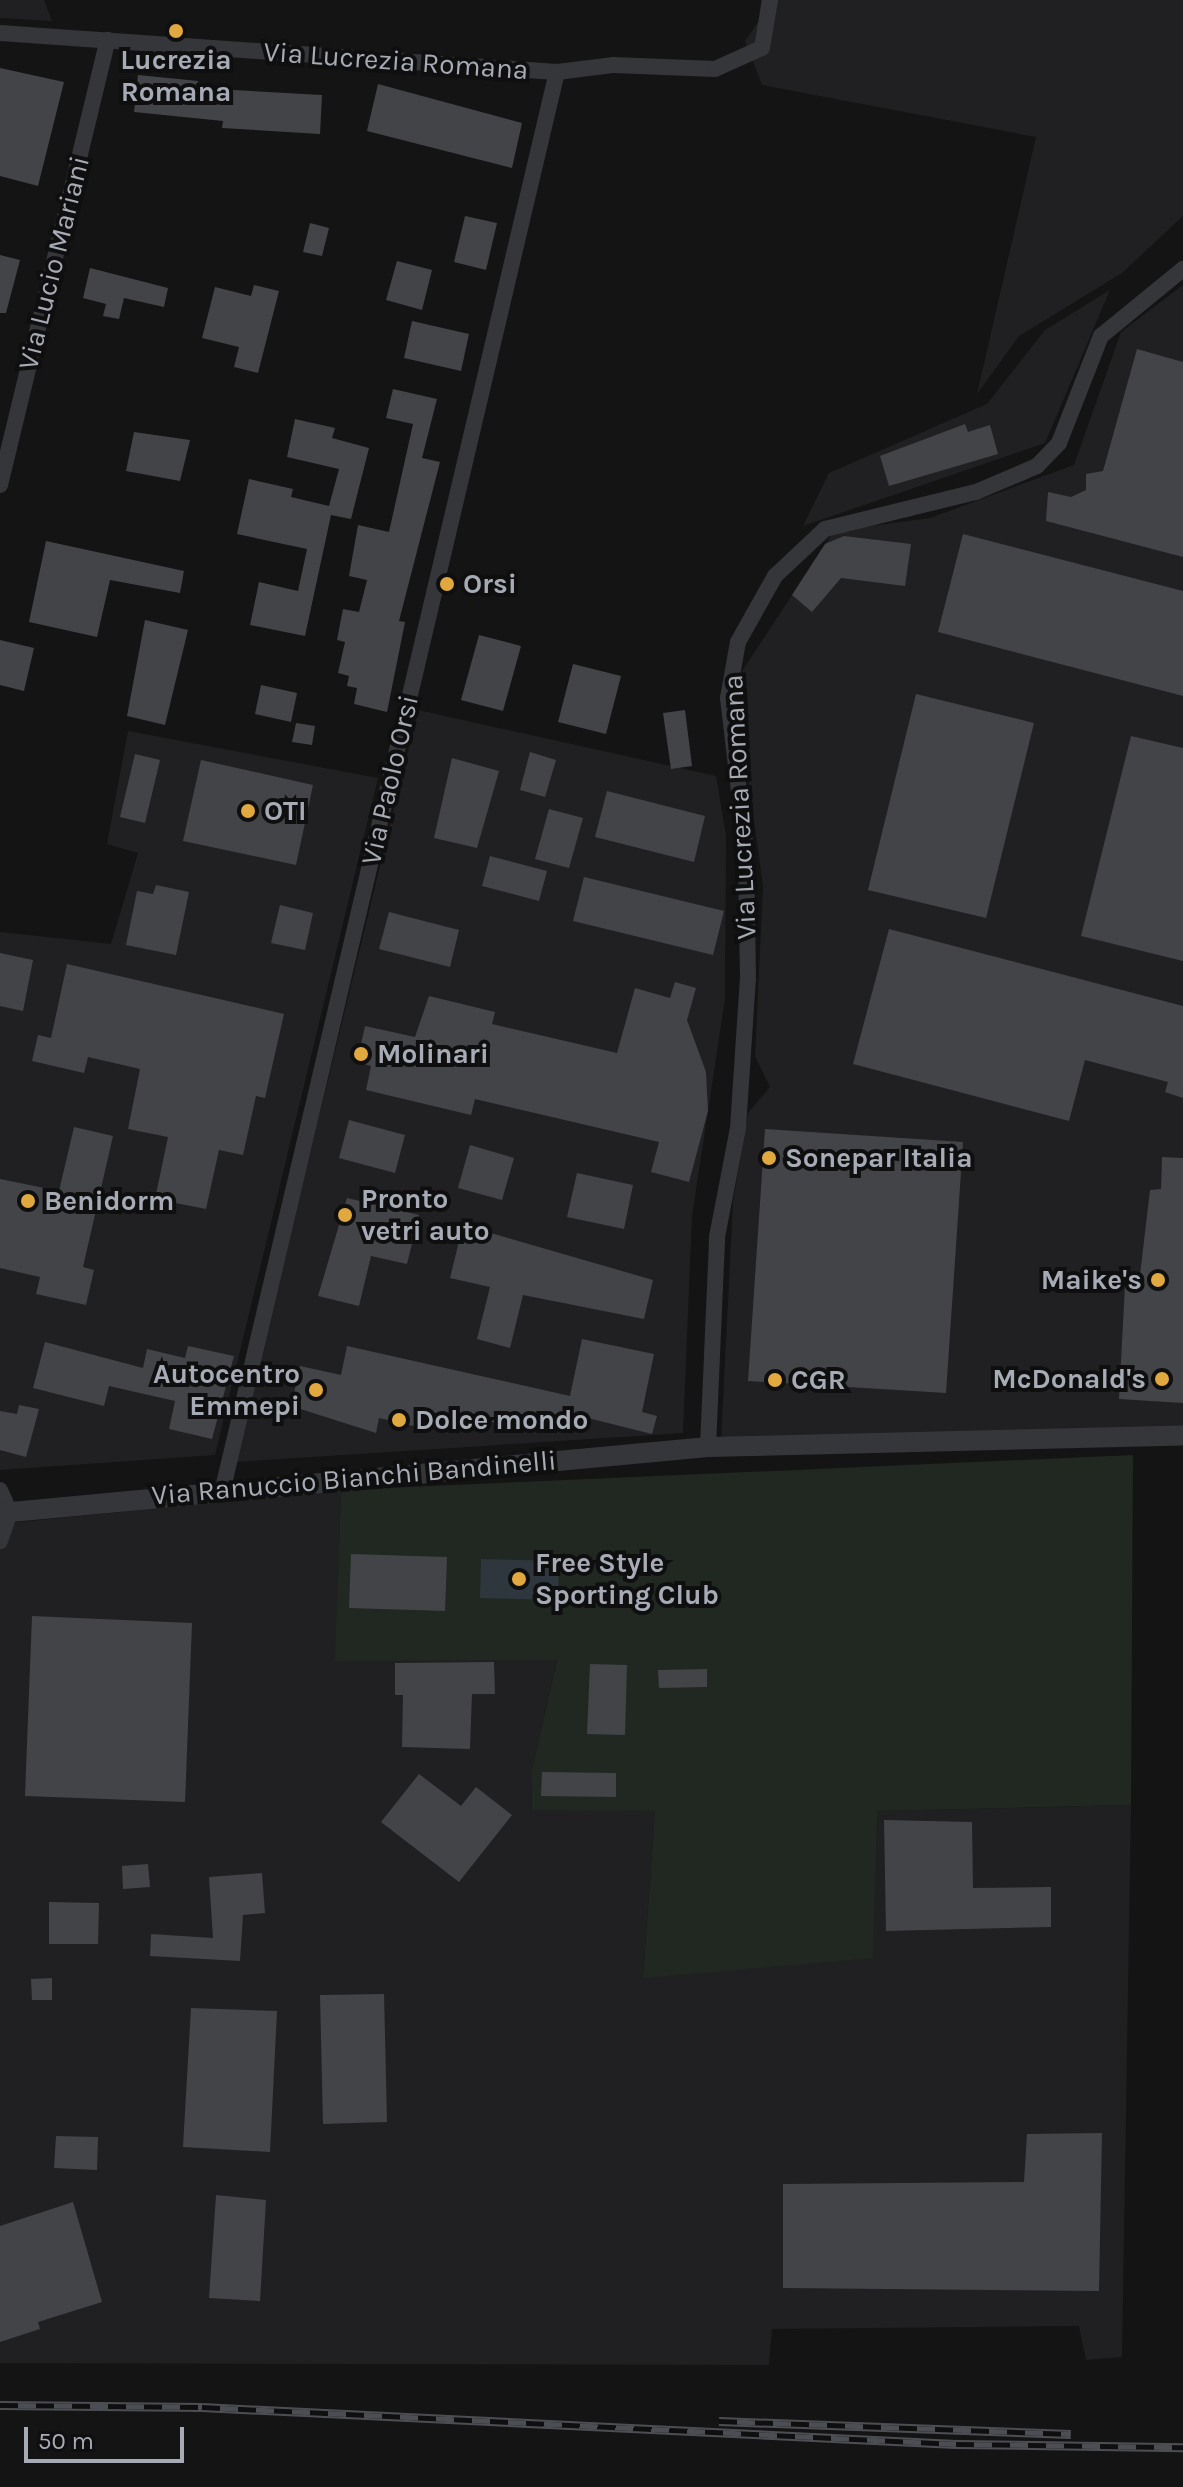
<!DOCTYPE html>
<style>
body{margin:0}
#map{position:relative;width:1183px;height:2487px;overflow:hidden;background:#141415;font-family:Karla,sans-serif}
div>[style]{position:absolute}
.built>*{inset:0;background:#202022}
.green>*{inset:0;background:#202821}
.water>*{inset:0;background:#2e373d}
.building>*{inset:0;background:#434448}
.minor>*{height:16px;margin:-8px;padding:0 8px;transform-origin:8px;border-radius:8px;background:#35363a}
.tertiary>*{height:20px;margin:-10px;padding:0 10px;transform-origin:10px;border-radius:10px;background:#35363a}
.rail>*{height:9px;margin-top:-4.5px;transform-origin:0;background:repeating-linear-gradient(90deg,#0f0f10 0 18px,#4c4e53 0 36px);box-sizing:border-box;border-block:2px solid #4c4e53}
.dots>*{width:22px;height:22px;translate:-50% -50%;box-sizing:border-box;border:4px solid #0f0f10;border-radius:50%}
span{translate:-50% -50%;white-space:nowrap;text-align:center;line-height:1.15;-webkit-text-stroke:8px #0f0f10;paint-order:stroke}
.poi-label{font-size:28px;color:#a7abb5;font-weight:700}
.left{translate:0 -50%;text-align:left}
.right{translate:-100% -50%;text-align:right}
.street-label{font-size:28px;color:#a7abb5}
.scale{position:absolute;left:24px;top:2427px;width:160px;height:36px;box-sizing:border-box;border:4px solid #a7abb5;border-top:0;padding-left:10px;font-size:24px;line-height:28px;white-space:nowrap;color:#a7abb5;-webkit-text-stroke:6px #0f0f10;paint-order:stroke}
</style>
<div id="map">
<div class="built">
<div style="clip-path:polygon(0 0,44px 0,52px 21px,0 18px)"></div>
<div style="clip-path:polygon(761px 0,1183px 0,1183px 216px,1122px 273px,1019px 336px,977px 394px,1036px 137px,762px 85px,745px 41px,760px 19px)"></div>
<div style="clip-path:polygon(1183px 285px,1183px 1426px,721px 1440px,733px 1202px,748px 1113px,770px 1087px,755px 1056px,763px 886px,735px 682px,834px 531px,930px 518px,1074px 465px,1121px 332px)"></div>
<div style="clip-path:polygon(1110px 290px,1045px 443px,803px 526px,829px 473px,987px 404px,1045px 330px)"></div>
<div style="clip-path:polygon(418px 710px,716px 776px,726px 835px,725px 999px,692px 1216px,683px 1433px,235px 1462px)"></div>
<div style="clip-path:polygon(128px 731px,378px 778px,215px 1455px,0 1470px,0 932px,111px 944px,138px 853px,107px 844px)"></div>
<div style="clip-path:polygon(341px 1490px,336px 1660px,557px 1659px,531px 1774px,532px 1809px,655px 1811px,643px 1977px,877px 1811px,1131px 1805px,1122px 2357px,1086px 2360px,1079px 2326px,772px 2329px,769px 2365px,0 2363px,0 1524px)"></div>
</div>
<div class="green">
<div style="clip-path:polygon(1133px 1455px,1131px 1805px,877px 1811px,873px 1958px,643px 1978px,655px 1811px,532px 1810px,531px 1774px,557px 1660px,335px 1661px,341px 1490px)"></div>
</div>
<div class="water">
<div style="clip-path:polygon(481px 1559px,559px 1561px,558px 1600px,480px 1598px)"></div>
</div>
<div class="building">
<div style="clip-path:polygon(0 68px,64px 82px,38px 186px,0 176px)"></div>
<div style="clip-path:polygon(138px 75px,198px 81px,197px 88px,322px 95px,320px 134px,222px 128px,223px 121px,134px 112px)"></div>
<div style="clip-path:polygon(378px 84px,522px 123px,512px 168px,367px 131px)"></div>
<div style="clip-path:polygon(465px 216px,497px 223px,486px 270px,454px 262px)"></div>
<div style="clip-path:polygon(310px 223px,329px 228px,322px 256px,303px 252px)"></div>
<div style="clip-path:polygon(0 255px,20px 260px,6px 313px,0 313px)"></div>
<div style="clip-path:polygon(397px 261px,432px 270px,422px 310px,386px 300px)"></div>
<div style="clip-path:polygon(90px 268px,168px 288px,164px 307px,124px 298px,119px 319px,103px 316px,106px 304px,83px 298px)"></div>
<div style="clip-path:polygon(254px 285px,279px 291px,258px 373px,234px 367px,239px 347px,202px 338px,215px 287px,251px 296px)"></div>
<div style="clip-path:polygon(412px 321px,469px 334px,461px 371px,404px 358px)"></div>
<div style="clip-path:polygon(1137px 349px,1183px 362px,1183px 557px,1046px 521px,1048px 492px,1071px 497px,1086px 490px,1086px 474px,1103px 471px)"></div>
<div style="clip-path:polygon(393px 389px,437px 399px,422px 458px,440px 462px,399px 621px,405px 622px,387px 712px,354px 704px,357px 688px,347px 686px,349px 676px,338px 673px,345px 642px,337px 640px,343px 609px,359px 612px,367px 580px,349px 576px,358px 525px,389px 532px,413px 424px,386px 418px)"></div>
<div style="clip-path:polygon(295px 419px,335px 428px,332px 438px,369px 448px,351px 519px,331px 515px,305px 636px,250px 625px,259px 582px,298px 591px,307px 549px,237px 534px,249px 479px,293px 489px,291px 497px,329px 506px,339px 469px,287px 457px)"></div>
<div style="clip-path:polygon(965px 424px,968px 432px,990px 425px,998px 454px,889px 486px,880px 456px)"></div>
<div style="clip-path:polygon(134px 432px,190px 440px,180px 481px,126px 471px)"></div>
<div style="clip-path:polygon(963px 534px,1183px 591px,1183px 696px,938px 632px)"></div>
<div style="clip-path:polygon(844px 536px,911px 544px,905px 586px,841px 578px,812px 612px,792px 595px,825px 544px)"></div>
<div style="clip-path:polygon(46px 541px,184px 571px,180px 593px,110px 580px,97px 637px,29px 622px)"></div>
<div style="clip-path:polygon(145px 620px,188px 630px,165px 725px,127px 716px)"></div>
<div style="clip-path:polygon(479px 635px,521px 646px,503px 711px,461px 700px)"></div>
<div style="clip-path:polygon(0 640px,34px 648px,24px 691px,0 685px)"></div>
<div style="clip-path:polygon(573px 664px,621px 676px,606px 734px,558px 722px)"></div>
<div style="clip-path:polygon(261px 685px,297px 693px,291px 722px,255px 714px)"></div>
<div style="clip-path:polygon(916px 694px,1034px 723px,986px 918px,868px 890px)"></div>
<div style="clip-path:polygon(685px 710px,692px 766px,671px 769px,663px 713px)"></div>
<div style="clip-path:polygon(296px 723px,315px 726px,312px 745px,292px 742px)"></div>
<div style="clip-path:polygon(1131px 736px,1183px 748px,1183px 961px,1081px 936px)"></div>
<div style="clip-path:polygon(530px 752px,556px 760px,545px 797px,520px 790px)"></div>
<div style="clip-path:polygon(135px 754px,160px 760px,145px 823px,120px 817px)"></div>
<div style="clip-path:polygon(452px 758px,499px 771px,477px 848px,434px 838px)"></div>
<div style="clip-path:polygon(201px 760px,313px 785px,296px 865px,183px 841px)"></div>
<div style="clip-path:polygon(607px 791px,705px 816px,694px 862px,595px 837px)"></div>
<div style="clip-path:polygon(549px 809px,583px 818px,569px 868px,535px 859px)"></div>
<div style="clip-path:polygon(490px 856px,547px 871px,539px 901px,482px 886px)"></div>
<div style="clip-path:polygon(584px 877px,724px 911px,713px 955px,573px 921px)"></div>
<div style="clip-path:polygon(156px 885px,189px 892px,176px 955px,126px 945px,137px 891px,153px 894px)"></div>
<div style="clip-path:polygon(280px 905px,313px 913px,305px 950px,271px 943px)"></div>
<div style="clip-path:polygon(389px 912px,459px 930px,450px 967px,379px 949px)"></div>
<div style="clip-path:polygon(889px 929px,1183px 1006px,1183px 1098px,1165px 1092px,1168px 1082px,1085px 1060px,1069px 1121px,853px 1064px)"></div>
<div style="clip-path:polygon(0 953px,33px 960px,23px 1011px,0 1006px)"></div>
<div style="clip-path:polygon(67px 964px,284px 1014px,265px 1098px,256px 1096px,243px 1155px,219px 1150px,206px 1209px,155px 1199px,168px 1137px,128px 1129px,140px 1069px,88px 1057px,84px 1073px,32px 1061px,38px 1035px,51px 1038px)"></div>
<div style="clip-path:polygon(675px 982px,696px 988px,687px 1020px,706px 1072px,708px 1111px,689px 1182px,651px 1172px,659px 1142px,475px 1099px,471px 1115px,366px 1090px,371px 1066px,357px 1062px,365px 1026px,415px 1037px,429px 996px,495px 1012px,492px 1024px,617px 1053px,635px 988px,670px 998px)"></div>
<div style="clip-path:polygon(349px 1120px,405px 1135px,395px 1173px,339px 1158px)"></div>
<div style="clip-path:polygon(74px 1127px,113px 1136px,83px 1267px,94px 1270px,86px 1305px,36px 1294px,40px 1277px,0 1268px,0 1179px,59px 1191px)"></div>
<div style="clip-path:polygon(765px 1129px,963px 1142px,946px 1393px,748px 1381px)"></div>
<div style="clip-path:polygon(470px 1145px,514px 1158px,502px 1200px,458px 1188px)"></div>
<div style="clip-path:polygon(1162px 1157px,1183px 1158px,1183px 1403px,1119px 1399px,1125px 1285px,1140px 1275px,1150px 1190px,1161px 1189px)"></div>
<div style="clip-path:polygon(577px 1173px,633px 1185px,624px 1229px,567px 1217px)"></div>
<div style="clip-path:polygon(347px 1198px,419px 1215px,407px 1264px,371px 1256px,359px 1306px,318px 1296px)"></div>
<div style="clip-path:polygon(463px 1225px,653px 1280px,644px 1319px,523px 1295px,510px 1348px,477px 1339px,490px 1287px,450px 1278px)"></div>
<div style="clip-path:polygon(582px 1339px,654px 1354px,642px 1412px,657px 1416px,652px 1434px,588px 1418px,587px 1424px,564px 1423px,532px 1416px,530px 1423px,499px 1416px,497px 1423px,421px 1411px,418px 1427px,379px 1418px,376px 1433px,291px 1406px,300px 1366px,341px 1375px,347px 1346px,570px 1396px)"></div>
<div style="clip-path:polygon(45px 1342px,143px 1368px,147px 1349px,185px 1358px,188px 1346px,234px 1356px,212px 1439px,169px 1429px,175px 1401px,109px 1386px,104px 1406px,33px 1388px)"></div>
<div style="clip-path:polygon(19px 1405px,39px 1409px,26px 1457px,0 1450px,0 1411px,17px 1414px)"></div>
<div style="clip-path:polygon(351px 1554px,447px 1557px,445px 1611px,349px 1608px)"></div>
<div style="clip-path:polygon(32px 1616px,192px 1623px,185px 1802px,25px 1796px)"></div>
<div style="clip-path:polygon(494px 1662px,495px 1694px,472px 1694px,470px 1749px,402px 1747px,403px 1695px,395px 1695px,395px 1663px)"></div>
<div style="clip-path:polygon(590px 1664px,627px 1665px,625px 1735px,587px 1734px)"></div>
<div style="clip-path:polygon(707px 1669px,707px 1687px,659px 1688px,658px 1670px)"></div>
<div style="clip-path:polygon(542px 1772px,616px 1773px,616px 1797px,541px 1796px)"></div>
<div style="clip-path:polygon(419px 1774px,461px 1806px,476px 1787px,512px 1815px,459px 1882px,381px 1822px)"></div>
<div style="clip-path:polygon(884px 1820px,972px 1822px,973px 1888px,1051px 1887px,1051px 1927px,886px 1931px)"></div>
<div style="clip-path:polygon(148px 1864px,150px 1887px,123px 1889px,122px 1866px)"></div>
<div style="clip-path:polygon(262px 1873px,265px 1913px,243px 1915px,240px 1961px,150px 1956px,151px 1934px,213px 1938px,209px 1877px)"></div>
<div style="clip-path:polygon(49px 1902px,99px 1903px,98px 1944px,49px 1944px)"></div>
<div style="clip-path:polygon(52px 1978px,52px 2000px,32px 2000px,31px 1979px)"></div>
<div style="clip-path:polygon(384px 1994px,387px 2122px,323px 2124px,320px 1995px)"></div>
<div style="clip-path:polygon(191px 2008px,277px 2011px,270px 2152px,183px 2147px)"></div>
<div style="clip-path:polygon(1102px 2133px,1099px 2291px,783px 2288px,783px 2184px,1024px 2182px,1027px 2134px)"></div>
<div style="clip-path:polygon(56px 2136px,98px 2137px,97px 2170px,54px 2168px)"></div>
<div style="clip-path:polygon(216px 2195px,266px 2200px,260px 2301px,209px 2298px)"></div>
<div style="clip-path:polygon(73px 2202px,102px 2302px,38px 2322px,40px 2329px,0 2342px,0 2226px)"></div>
</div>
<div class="minor">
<div style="left:0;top:33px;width:558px;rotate:4.01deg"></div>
<div style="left:557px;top:72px;width:56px;rotate:-7.1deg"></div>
<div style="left:613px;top:65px;width:102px;rotate:2.2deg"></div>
<div style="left:715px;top:69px;width:51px;rotate:-24.1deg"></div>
<div style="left:762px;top:48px;width:49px;rotate:-80.5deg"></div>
<div style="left:0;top:485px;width:458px;rotate:-76.4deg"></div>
<div style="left:708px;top:1447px;width:210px;rotate:-87.5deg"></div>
<div style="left:717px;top:1237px;width:111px;rotate:-79.1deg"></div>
<div style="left:738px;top:1128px;width:149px;rotate:-86.2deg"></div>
<div style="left:748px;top:979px;width:128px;rotate:-90.9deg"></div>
<div style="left:746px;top:851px;width:154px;rotate:-96.7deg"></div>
<div style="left:728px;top:698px;width:57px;rotate:-79.9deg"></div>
<div style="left:738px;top:642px;width:76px;rotate:-60.7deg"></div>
<div style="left:775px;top:576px;width:69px;rotate:-43.2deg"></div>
<div style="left:825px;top:529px;width:155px;rotate:-13.8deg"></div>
<div style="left:976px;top:492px;width:66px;rotate:-23.1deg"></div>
<div style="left:1037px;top:466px;width:32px;rotate:-46deg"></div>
<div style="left:1059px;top:443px;width:115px;rotate:-68.6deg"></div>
<div style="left:1101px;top:336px;width:106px;rotate:-39.3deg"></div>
<div style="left:223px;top:1488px;width:1455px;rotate:-76.73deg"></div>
<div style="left:0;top:1490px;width:24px;rotate:66deg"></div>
<div style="left:10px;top:1512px;width:31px;rotate:109deg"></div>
</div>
<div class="tertiary">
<div style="left:0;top:1513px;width:711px;rotate:-5.33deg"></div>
<div style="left:708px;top:1447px;width:475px;rotate:-1.4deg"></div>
</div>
<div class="rail">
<div style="left:0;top:2405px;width:202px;rotate:0.6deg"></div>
<div style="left:202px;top:2407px;width:755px;rotate:2.81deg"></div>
<div style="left:956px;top:2444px;width:227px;rotate:0.8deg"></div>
<div style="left:719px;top:2421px;width:352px;rotate:2.1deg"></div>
</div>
<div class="dots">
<div style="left:176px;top:31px;background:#e1a840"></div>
<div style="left:447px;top:584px;background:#e1a840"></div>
<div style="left:248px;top:811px;background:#e1a840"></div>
<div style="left:361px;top:1054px;background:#e1a840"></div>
<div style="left:769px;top:1158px;background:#e1a840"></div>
<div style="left:28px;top:1201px;background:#e1a840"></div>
<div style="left:345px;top:1215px;background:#e1a840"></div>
<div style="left:1158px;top:1280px;background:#e1a840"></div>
<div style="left:1162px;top:1379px;background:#e1a840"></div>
<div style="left:775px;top:1380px;background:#e1a840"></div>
<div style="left:316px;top:1390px;background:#e1a840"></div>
<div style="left:399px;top:1420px;background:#e1a840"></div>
<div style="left:519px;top:1579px;background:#e1a840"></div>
</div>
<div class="poi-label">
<span style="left:176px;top:76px">Lucrezia<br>Romana</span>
<span class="left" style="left:463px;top:584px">Orsi</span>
<span class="left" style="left:264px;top:811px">OTI</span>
<span class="left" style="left:377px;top:1054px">Molinari</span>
<span class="left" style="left:785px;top:1158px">Sonepar Italia</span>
<span class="left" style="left:361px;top:1215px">Pronto<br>vetri auto</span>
<span class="left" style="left:44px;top:1201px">Benidorm</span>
<span class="right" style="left:1142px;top:1280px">Maike's</span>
<span class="right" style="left:300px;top:1390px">Autocentro<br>Emmepi</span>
<span class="right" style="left:1146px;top:1379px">McDonald's</span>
<span class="left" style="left:791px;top:1380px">CGR</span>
<span class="left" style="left:415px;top:1420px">Dolce mondo</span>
<span class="left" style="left:535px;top:1579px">Free Style<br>Sporting Club</span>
</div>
<div class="street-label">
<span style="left:396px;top:61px;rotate:4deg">Via Lucrezia Romana</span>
<span style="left:54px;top:263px;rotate:-76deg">Via Lucio Mariani</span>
<span style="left:390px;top:780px;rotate:-77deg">Via Paolo Orsi</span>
<span style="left:740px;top:807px;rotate:-93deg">Via Lucrezia Romana</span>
<span style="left:354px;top:1478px;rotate:-5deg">Via Ranuccio Bianchi Bandinelli</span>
</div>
<div class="scale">50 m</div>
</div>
